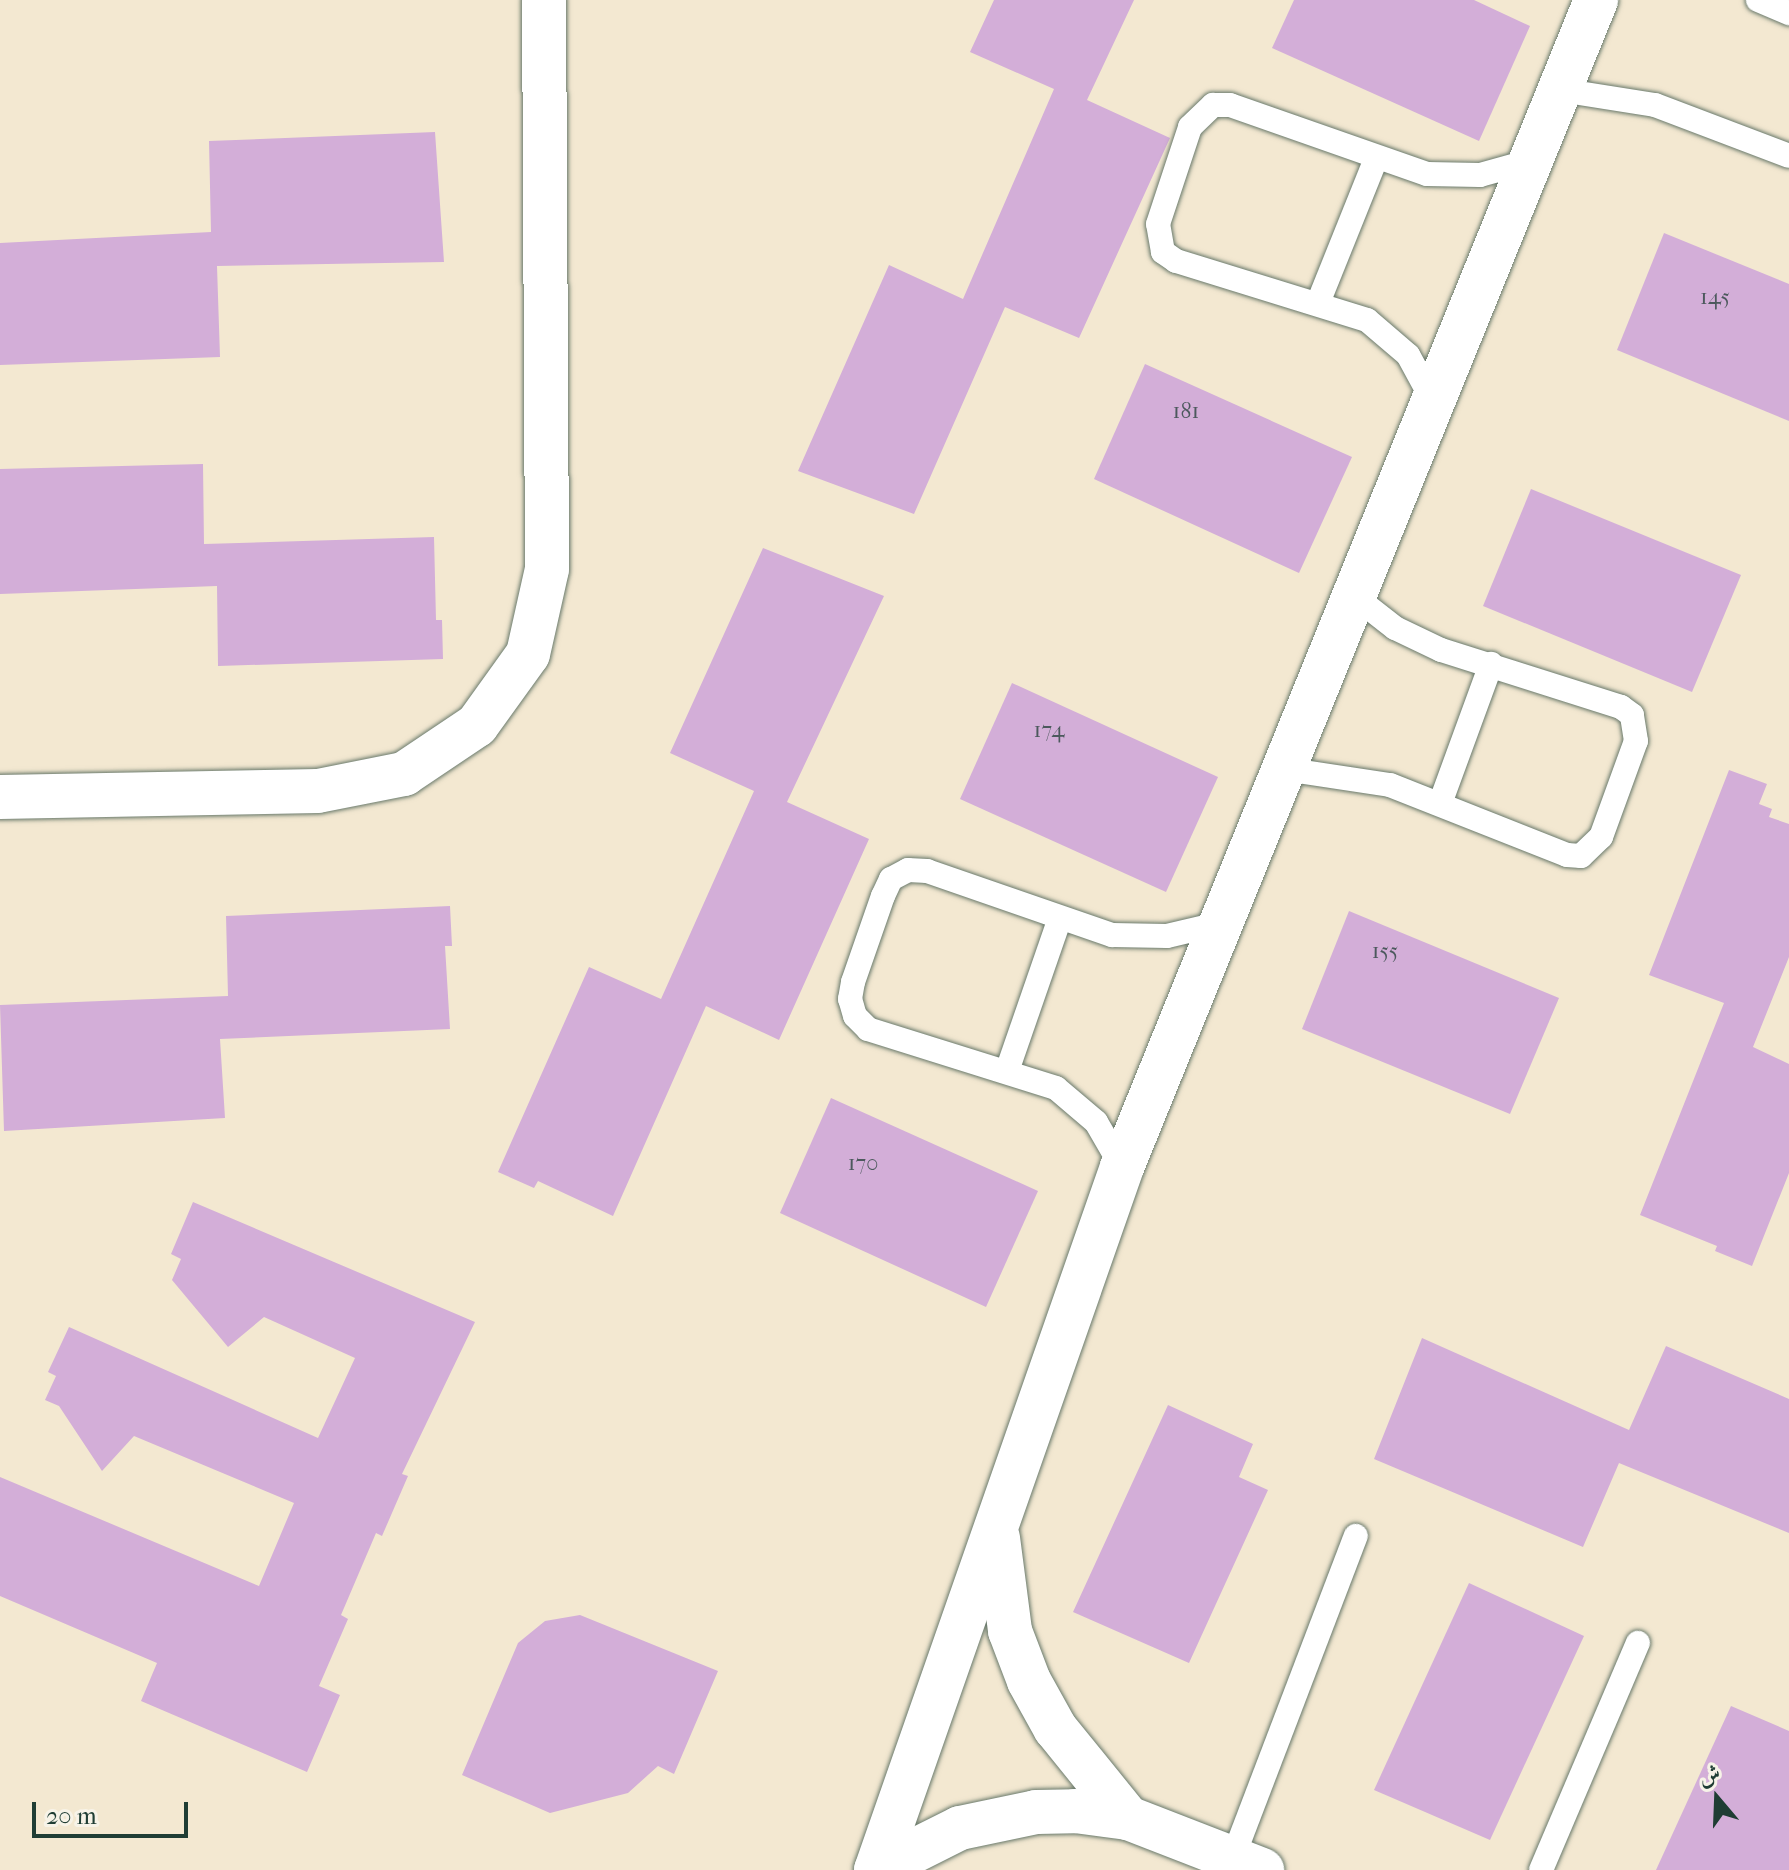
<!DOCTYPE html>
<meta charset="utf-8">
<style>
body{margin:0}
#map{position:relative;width:1789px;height:1870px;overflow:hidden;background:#f3e8d1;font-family:"IM FELL French Canon",Amiri,serif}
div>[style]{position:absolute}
.building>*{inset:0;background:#d3aed8}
.roads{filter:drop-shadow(0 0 2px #69796b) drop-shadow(0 0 2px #69796b)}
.lane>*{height:24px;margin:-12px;padding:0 12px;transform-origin:12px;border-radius:12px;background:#fff}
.street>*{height:44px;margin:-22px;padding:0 22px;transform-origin:22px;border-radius:22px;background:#fff}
span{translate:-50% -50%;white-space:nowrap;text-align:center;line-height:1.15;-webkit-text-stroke:8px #f7f3e8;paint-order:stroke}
.number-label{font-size:22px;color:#4c595d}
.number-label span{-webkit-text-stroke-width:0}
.north{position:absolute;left:1677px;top:1758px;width:80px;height:80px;-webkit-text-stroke:6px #f7f3e8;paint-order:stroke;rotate:341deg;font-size:22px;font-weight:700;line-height:32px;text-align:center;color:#1f3d34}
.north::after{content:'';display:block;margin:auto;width:28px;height:36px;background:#1f3d34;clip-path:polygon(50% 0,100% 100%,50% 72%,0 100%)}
.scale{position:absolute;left:32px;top:1802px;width:156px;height:36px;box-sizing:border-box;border:4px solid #1f3d34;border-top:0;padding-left:10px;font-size:24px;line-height:28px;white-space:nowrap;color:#1f3d34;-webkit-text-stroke:6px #f7f3e8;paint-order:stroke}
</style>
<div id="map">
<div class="building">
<div style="clip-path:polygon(994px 0,1134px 0,1087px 100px,1170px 138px,1079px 338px,1005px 307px,914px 514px,798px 471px,889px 265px,963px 299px,1054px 89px,970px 52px)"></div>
<div style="clip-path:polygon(1294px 0,1474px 0,1530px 26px,1479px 141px,1272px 48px)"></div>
<div style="clip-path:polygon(435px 132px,444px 262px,217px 266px,220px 357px,0 365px,0 243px,211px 232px,209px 141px)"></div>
<div style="clip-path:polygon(1664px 233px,1789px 284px,1789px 421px,1617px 350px)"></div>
<div style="clip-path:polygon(1145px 364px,1352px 457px,1299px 573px,1094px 479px)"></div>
<div style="clip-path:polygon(203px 464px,204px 544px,434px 537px,436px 620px,442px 620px,443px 659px,218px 666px,217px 586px,0 594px,0 469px)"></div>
<div style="clip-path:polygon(1531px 489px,1741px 575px,1692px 692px,1483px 606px)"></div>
<div style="clip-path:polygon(763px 548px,884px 596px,787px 802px,869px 839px,779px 1040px,706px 1006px,613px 1216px,538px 1181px,534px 1188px,498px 1172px,589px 967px,661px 999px,754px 791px,670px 753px)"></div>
<div style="clip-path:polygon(1012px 683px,1218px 777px,1166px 892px,960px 799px)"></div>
<div style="clip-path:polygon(1729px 770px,1767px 784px,1759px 804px,1772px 809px,1769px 817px,1789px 824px,1789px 957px,1753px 1047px,1789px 1064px,1789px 1173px,1752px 1266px,1715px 1251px,1717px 1246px,1640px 1215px,1724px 1003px,1649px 975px)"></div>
<div style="clip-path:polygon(450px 906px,452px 946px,445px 946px,450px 1029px,220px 1039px,225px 1118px,4px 1131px,0 1005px,228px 996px,226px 916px)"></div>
<div style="clip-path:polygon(1349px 911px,1559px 998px,1510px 1114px,1302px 1029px)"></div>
<div style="clip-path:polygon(831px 1098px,1038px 1191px,986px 1307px,780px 1213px)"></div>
<div style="clip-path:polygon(193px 1202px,475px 1322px,402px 1474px,408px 1476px,382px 1536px,376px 1533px,341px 1615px,348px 1619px,319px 1686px,340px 1695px,307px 1772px,141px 1701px,157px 1663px,0 1596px,0 1477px,259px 1586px,294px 1503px,134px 1436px,102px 1471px,59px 1406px,45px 1400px,56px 1376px,48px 1372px,69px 1327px,318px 1438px,355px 1358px,264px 1317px,228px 1347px,172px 1280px,181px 1259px,171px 1254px)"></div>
<div style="clip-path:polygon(1422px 1338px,1629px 1430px,1666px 1346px,1789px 1399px,1789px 1533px,1619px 1463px,1583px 1547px,1374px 1459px)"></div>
<div style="clip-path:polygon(1168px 1405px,1253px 1444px,1239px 1477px,1268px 1490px,1189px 1663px,1073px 1612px)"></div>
<div style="clip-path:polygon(1469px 1583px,1584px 1636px,1490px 1840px,1374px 1790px)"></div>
<div style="clip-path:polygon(580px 1615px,718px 1671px,674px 1774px,658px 1766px,628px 1793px,550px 1813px,462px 1775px,518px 1643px,545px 1621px)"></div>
<div style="clip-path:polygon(1731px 1706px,1789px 1731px,1789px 1870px,1656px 1870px)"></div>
</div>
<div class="roads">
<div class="lane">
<div style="left:1758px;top:0;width:34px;rotate:23deg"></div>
<div style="left:1560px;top:90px;width:96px;rotate:9deg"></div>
<div style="left:1655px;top:105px;width:143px;rotate:20.8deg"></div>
<div style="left:1318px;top:303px;width:155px;rotate:-68.1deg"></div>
<div style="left:1433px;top:401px;width:52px;rotate:-118.5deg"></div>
<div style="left:1408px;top:355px;width:54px;rotate:-139.5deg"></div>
<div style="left:1367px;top:320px;width:200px;rotate:-162.8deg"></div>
<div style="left:1176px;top:261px;width:16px;rotate:-145deg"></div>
<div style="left:1163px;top:252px;width:28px;rotate:-100deg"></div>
<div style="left:1158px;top:224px;width:102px;rotate:-71.7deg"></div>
<div style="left:1190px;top:127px;width:32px;rotate:-44deg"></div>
<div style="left:1213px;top:105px;width:17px"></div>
<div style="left:1230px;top:105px;width:209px;rotate:19.3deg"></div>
<div style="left:1427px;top:174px;width:53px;rotate:1.1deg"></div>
<div style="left:1480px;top:175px;width:53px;rotate:-15.4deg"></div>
<div style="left:1284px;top:769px;width:107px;rotate:8.6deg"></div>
<div style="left:1390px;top:785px;width:190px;rotate:21.6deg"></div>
<div style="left:1567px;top:855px;width:14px;rotate:4deg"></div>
<div style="left:1581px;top:856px;width:28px;rotate:-44deg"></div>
<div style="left:1601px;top:837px;width:102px;rotate:-70deg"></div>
<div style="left:1636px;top:741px;width:26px;rotate:-99deg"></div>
<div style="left:1632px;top:715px;width:14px;rotate:-144deg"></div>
<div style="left:1621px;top:707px;width:189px;rotate:-162.4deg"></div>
<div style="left:1441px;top:650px;width:51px;rotate:-154.4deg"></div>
<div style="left:1395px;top:628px;width:52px;rotate:-142deg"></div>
<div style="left:1441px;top:801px;width:146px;rotate:-69.9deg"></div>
<div style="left:1007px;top:1071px;width:159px;rotate:-70.9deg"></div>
<div style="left:1122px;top:1167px;width:52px;rotate:-120deg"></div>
<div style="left:1096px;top:1122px;width:52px;rotate:-139.6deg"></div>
<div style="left:1056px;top:1088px;width:197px;rotate:-162.6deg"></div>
<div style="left:868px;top:1029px;width:18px;rotate:-135deg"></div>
<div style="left:855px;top:1016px;width:18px;rotate:-106deg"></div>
<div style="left:850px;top:999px;width:17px;rotate:-80deg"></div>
<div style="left:853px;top:982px;width:91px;rotate:-70.8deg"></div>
<div style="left:883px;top:896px;width:19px;rotate:-65deg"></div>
<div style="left:891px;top:879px;width:19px;rotate:-28deg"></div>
<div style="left:908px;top:870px;width:19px;rotate:3deg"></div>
<div style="left:927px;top:871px;width:196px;rotate:19.1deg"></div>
<div style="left:1112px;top:935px;width:55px;rotate:1deg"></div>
<div style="left:1167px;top:936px;width:57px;rotate:-13.3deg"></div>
<div style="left:1232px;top:1860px;width:347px;rotate:-69.1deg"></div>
<div style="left:1541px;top:1870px;width:247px;rotate:-66.9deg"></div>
</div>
<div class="street">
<div style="left:0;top:797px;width:318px;rotate:-1.1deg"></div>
<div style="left:318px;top:791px;width:88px;rotate:-11.2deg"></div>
<div style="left:404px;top:774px;width:88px;rotate:-33.9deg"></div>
<div style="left:477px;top:725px;width:87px;rotate:-54.3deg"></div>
<div style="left:528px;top:654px;width:87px;rotate:-77.4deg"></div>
<div style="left:547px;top:569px;width:569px;rotate:-90.3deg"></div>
<div style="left:998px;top:1538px;width:94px;rotate:82.6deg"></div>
<div style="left:1010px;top:1631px;width:53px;rotate:69.2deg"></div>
<div style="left:1029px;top:1681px;width:54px;rotate:61deg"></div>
<div style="left:1055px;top:1728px;width:116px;rotate:51deg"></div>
<div style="left:876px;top:1870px;width:745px;rotate:-70.71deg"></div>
<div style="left:1122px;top:1167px;width:1260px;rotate:-67.89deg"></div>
<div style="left:876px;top:1870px;width:94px;rotate:-26.6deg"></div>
<div style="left:960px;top:1828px;width:78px;rotate:-11.9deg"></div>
<div style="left:1036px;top:1812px;width:39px;rotate:-1deg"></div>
<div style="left:1075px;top:1811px;width:53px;rotate:7.5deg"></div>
<div style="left:1128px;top:1818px;width:144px;rotate:21.2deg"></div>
</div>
</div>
<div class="number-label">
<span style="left:1715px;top:298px">145</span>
<span style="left:1186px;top:412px">181</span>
<span style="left:1049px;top:731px">174</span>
<span style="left:1385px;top:952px">155</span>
<span style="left:863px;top:1164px">170</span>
</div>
<div class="north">ش</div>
<div class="scale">20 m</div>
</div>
